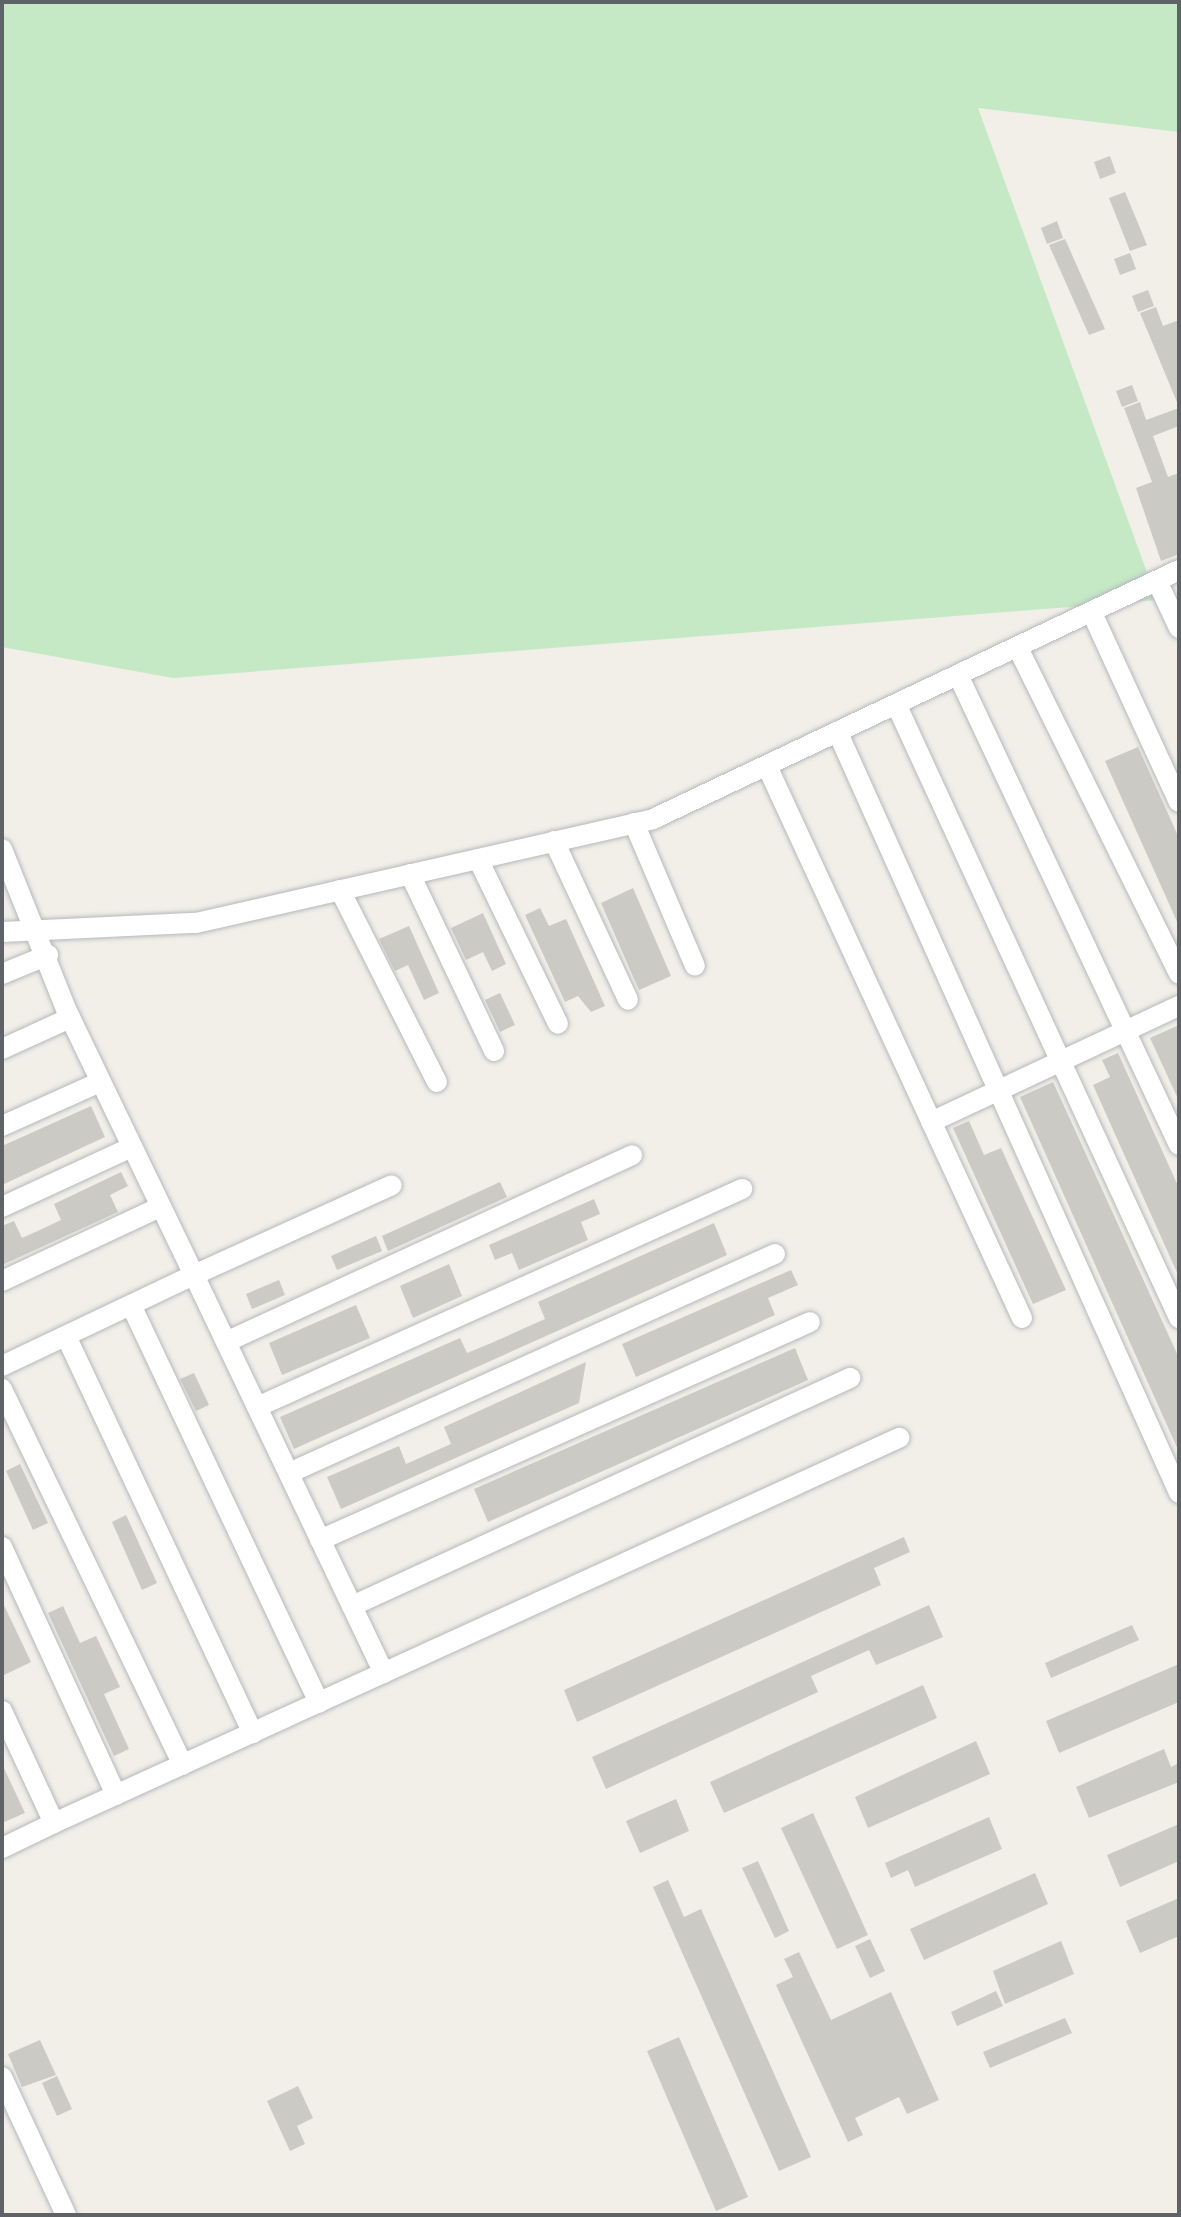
<!DOCTYPE html>
<style>
body{margin:0}
#map{position:relative;width:1181px;height:2217px;overflow:hidden;background:#f1efe8;font-family:Cabin,sans-serif}
div>[style]{position:absolute}
.green>*{inset:0;background:#c5e8c5}
.building>*{inset:0;background:#cccac5}
.roads{filter:drop-shadow(0 0 2px #b5b8bc) drop-shadow(0 0 2px #b5b8bc)}
.street>*{height:20px;margin:-10px;padding:0 10px;transform-origin:10px;border-radius:10px;background:#fff}
span{translate:-50% -50%;white-space:nowrap;text-align:center;line-height:1.15;-webkit-text-stroke:6px #fff;paint-order:stroke}
.frame{position:absolute;inset:0;border:4px solid #5f6368;pointer-events:none}
</style>
<div id="map">
<div class="green">
<div style="clip-path:polygon(2px 2px,1179px 2px,1179px 132px,978px 108px,1157px 600px,173px 678px,2px 647px)"></div>
</div>
<div class="building">
<div style="clip-path:polygon(1110px 156px,1116px 173px,1100px 179px,1094px 162px)"></div>
<div style="clip-path:polygon(1125px 192px,1147px 245px,1130px 251px,1109px 198px)"></div>
<div style="clip-path:polygon(1057px 221px,1063px 238px,1047px 244px,1041px 228px)"></div>
<div style="clip-path:polygon(1065px 239px,1105px 329px,1089px 335px,1049px 245px)"></div>
<div style="clip-path:polygon(1130px 253px,1136px 269px,1120px 275px,1114px 259px)"></div>
<div style="clip-path:polygon(1148px 290px,1154px 306px,1138px 312px,1132px 296px)"></div>
<div style="clip-path:polygon(1156px 307px,1163px 326px,1179px 320px,1179px 407px,1140px 313px)"></div>
<div style="clip-path:polygon(1132px 385px,1138px 401px,1122px 407px,1116px 391px)"></div>
<div style="clip-path:polygon(1140px 402px,1146px 420px,1179px 408px,1179px 426px,1153px 436px,1168px 477px,1179px 473px,1179px 554px,1161px 561px,1136px 488px,1152px 482px,1124px 408px)"></div>
<div style="clip-path:polygon(1138px 747px,1179px 838px,1179px 926px,1105px 761px)"></div>
<div style="clip-path:polygon(633px 888px,671px 976px,639px 990px,601px 903px)"></div>
<div style="clip-path:polygon(540px 908px,549px 926px,566px 919px,605px 1006px,591px 1012px,578px 996px,565px 1002px,525px 915px)"></div>
<div style="clip-path:polygon(483px 913px,506px 964px,492px 971px,483px 952px,466px 960px,451px 928px)"></div>
<div style="clip-path:polygon(409px 926px,439px 993px,424px 1000px,408px 965px,395px 971px,379px 939px)"></div>
<div style="clip-path:polygon(500px 993px,515px 1025px,500px 1032px,485px 1000px)"></div>
<div style="clip-path:polygon(1179px 1025px,1179px 1101px,1150px 1038px)"></div>
<div style="clip-path:polygon(1118px 1053px,1179px 1188px,1179px 1277px,1093px 1085px,1110px 1077px,1102px 1060px)"></div>
<div style="clip-path:polygon(1053px 1082px,1179px 1358px,1179px 1452px,1020px 1097px)"></div>
<div style="clip-path:polygon(91px 1106px,105px 1137px,2px 1185px,2px 1146px)"></div>
<div style="clip-path:polygon(969px 1121px,984px 1155px,1001px 1148px,1066px 1290px,1033px 1304px,953px 1128px)"></div>
<div style="clip-path:polygon(121px 1172px,128px 1186px,110px 1195px,118px 1212px,2px 1265px,2px 1226px,14px 1221px,22px 1238px,42px 1229px,61px 1220px,54px 1204px)"></div>
<div style="clip-path:polygon(500px 1182px,507px 1197px,388px 1251px,382px 1236px)"></div>
<div style="clip-path:polygon(594px 1199px,600px 1214px,581px 1222px,588px 1240px,519px 1270px,512px 1253px,495px 1260px,489px 1245px)"></div>
<div style="clip-path:polygon(714px 1223px,727px 1255px,294px 1449px,280px 1417px,460px 1338px,467px 1353px,489px 1344px,545px 1319px,538px 1302px)"></div>
<div style="clip-path:polygon(376px 1236px,382px 1251px,337px 1270px,331px 1256px)"></div>
<div style="clip-path:polygon(449px 1264px,462px 1296px,413px 1318px,400px 1286px)"></div>
<div style="clip-path:polygon(791px 1270px,798px 1285px,768px 1298px,775px 1315px,636px 1377px,622px 1344px)"></div>
<div style="clip-path:polygon(279px 1280px,285px 1295px,252px 1309px,246px 1294px)"></div>
<div style="clip-path:polygon(356px 1305px,370px 1338px,282px 1375px,269px 1343px)"></div>
<div style="clip-path:polygon(795px 1348px,808px 1380px,488px 1522px,474px 1489px)"></div>
<div style="clip-path:polygon(586px 1362px,579px 1403px,341px 1509px,327px 1477px,399px 1446px,406px 1464px,451px 1444px,444px 1427px)"></div>
<div style="clip-path:polygon(194px 1373px,209px 1405px,196px 1411px,180px 1379px)"></div>
<div style="clip-path:polygon(20px 1464px,48px 1523px,33px 1530px,6px 1471px)"></div>
<div style="clip-path:polygon(126px 1515px,157px 1583px,142px 1590px,112px 1522px)"></div>
<div style="clip-path:polygon(904px 1537px,910px 1552px,874px 1568px,881px 1585px,577px 1722px,564px 1690px)"></div>
<div style="clip-path:polygon(2px 1601px,31px 1662px,2px 1676px)"></div>
<div style="clip-path:polygon(929px 1605px,943px 1637px,876px 1665px,869px 1650px,811px 1676px,818px 1692px,606px 1789px,592px 1757px)"></div>
<div style="clip-path:polygon(63px 1606px,80px 1643px,96px 1636px,120px 1687px,104px 1694px,129px 1749px,114px 1756px,48px 1613px)"></div>
<div style="clip-path:polygon(1132px 1625px,1139px 1640px,1051px 1678px,1045px 1663px)"></div>
<div style="clip-path:polygon(1179px 1664px,1179px 1702px,1059px 1753px,1046px 1721px)"></div>
<div style="clip-path:polygon(923px 1685px,937px 1718px,724px 1813px,710px 1782px)"></div>
<div style="clip-path:polygon(976px 1741px,990px 1774px,868px 1828px,855px 1797px)"></div>
<div style="clip-path:polygon(1164px 1749px,1171px 1767px,1179px 1763px,1179px 1782px,1089px 1818px,1076px 1787px)"></div>
<div style="clip-path:polygon(2px 1764px,25px 1813px,2px 1823px)"></div>
<div style="clip-path:polygon(676px 1799px,689px 1831px,640px 1853px,626px 1821px)"></div>
<div style="clip-path:polygon(813px 1813px,868px 1935px,837px 1949px,781px 1828px)"></div>
<div style="clip-path:polygon(989px 1817px,1002px 1849px,915px 1887px,908px 1870px,891px 1878px,885px 1863px)"></div>
<div style="clip-path:polygon(1179px 1824px,1179px 1861px,1120px 1887px,1107px 1855px)"></div>
<div style="clip-path:polygon(758px 1861px,789px 1931px,775px 1938px,742px 1868px)"></div>
<div style="clip-path:polygon(1035px 1873px,1048px 1904px,924px 1960px,910px 1929px)"></div>
<div style="clip-path:polygon(668px 1880px,684px 1917px,701px 1909px,811px 2157px,779px 2171px,653px 1887px)"></div>
<div style="clip-path:polygon(1179px 1898px,1179px 1936px,1140px 1953px,1126px 1921px)"></div>
<div style="clip-path:polygon(870px 1939px,885px 1971px,870px 1978px,855px 1946px)"></div>
<div style="clip-path:polygon(1061px 1941px,1074px 1974px,1005px 2004px,993px 1971px)"></div>
<div style="clip-path:polygon(799px 1952px,831px 2020px,891px 1992px,939px 2100px,907px 2114px,899px 2097px,855px 2118px,863px 2135px,848px 2142px,776px 1985px,793px 1977px,784px 1959px)"></div>
<div style="clip-path:polygon(996px 1991px,1003px 2006px,957px 2026px,951px 2012px)"></div>
<div style="clip-path:polygon(1065px 2018px,1072px 2033px,990px 2068px,983px 2052px)"></div>
<div style="clip-path:polygon(679px 2037px,748px 2197px,716px 2211px,647px 2051px)"></div>
<div style="clip-path:polygon(40px 2040px,56px 2075px,22px 2087px,8px 2054px)"></div>
<div style="clip-path:polygon(57px 2076px,72px 2109px,57px 2116px,42px 2083px)"></div>
<div style="clip-path:polygon(298px 2086px,313px 2118px,297px 2126px,305px 2144px,290px 2151px,267px 2101px)"></div>
</div>
<div class="roads">
<div class="street">
<div style="left:1157px;top:581px;width:52px;rotate:64.9deg"></div>
<div style="left:1092px;top:613px;width:208px;rotate:65.3deg"></div>
<div style="left:1019px;top:650px;width:361px;rotate:63.7deg"></div>
<div style="left:959px;top:677px;width:517px;rotate:64.82deg"></div>
<div style="left:897px;top:706px;width:674px;rotate:65.26deg"></div>
<div style="left:838px;top:733px;width:833px;rotate:65.83deg"></div>
<div style="left:767px;top:766px;width:608px;rotate:65.21deg"></div>
<div style="left:634px;top:823px;width:155px;rotate:66.9deg"></div>
<div style="left:554px;top:841px;width:175px;rotate:65deg"></div>
<div style="left:2px;top:849px;width:172px;rotate:68.2deg"></div>
<div style="left:66px;top:1009px;width:295px;rotate:64.3deg"></div>
<div style="left:194px;top:1275px;width:217px;rotate:-24.4deg"></div>
<div style="left:478px;top:859px;width:183px;rotate:64.1deg"></div>
<div style="left:410px;top:874px;width:196px;rotate:64.6deg"></div>
<div style="left:340px;top:890px;width:215px;rotate:63.2deg"></div>
<div style="left:2px;top:932px;width:194px;rotate:-2.7deg"></div>
<div style="left:196px;top:923px;width:469px;rotate:-12.8deg"></div>
<div style="left:653px;top:819px;width:582px;rotate:-25.33deg"></div>
<div style="left:2px;top:974px;width:50px;rotate:-22.4deg"></div>
<div style="left:2px;top:1049px;width:75px;rotate:-24.5deg"></div>
<div style="left:931px;top:1122px;width:274px;rotate:-25.1deg"></div>
<div style="left:2px;top:1126px;width:107px;rotate:-24.2deg"></div>
<div style="left:2px;top:1207px;width:143px;rotate:-24.8deg"></div>
<div style="left:2px;top:1281px;width:174px;rotate:-25.1deg"></div>
<div style="left:131px;top:1305px;width:440px;rotate:64.7deg"></div>
<div style="left:66px;top:1336px;width:439px;rotate:64.8deg"></div>
<div style="left:226px;top:1342px;width:447px;rotate:-24.7deg"></div>
<div style="left:2px;top:1366px;width:212px;rotate:-25.4deg"></div>
<div style="left:194px;top:1275px;width:441px;rotate:64.5deg"></div>
<div style="left:2px;top:1389px;width:417px;rotate:64.3deg"></div>
<div style="left:257px;top:1407px;width:532px;rotate:-24.2deg"></div>
<div style="left:289px;top:1473px;width:533px;rotate:-24.26deg"></div>
<div style="left:320px;top:1540px;width:536px;rotate:-23.98deg"></div>
<div style="left:2px;top:1547px;width:273px;rotate:65.3deg"></div>
<div style="left:352px;top:1606px;width:548px;rotate:-24.6deg"></div>
<div style="left:2px;top:1711px;width:123px;rotate:65.1deg"></div>
<div style="left:54px;top:1823px;width:58px;rotate:154.3deg"></div>
<div style="left:54px;top:1823px;width:929px;rotate:-24.5deg"></div>
<div style="left:2px;top:2077px;width:152px;rotate:65.1deg"></div>
</div>
</div>
<div class="frame"></div>
</div>
